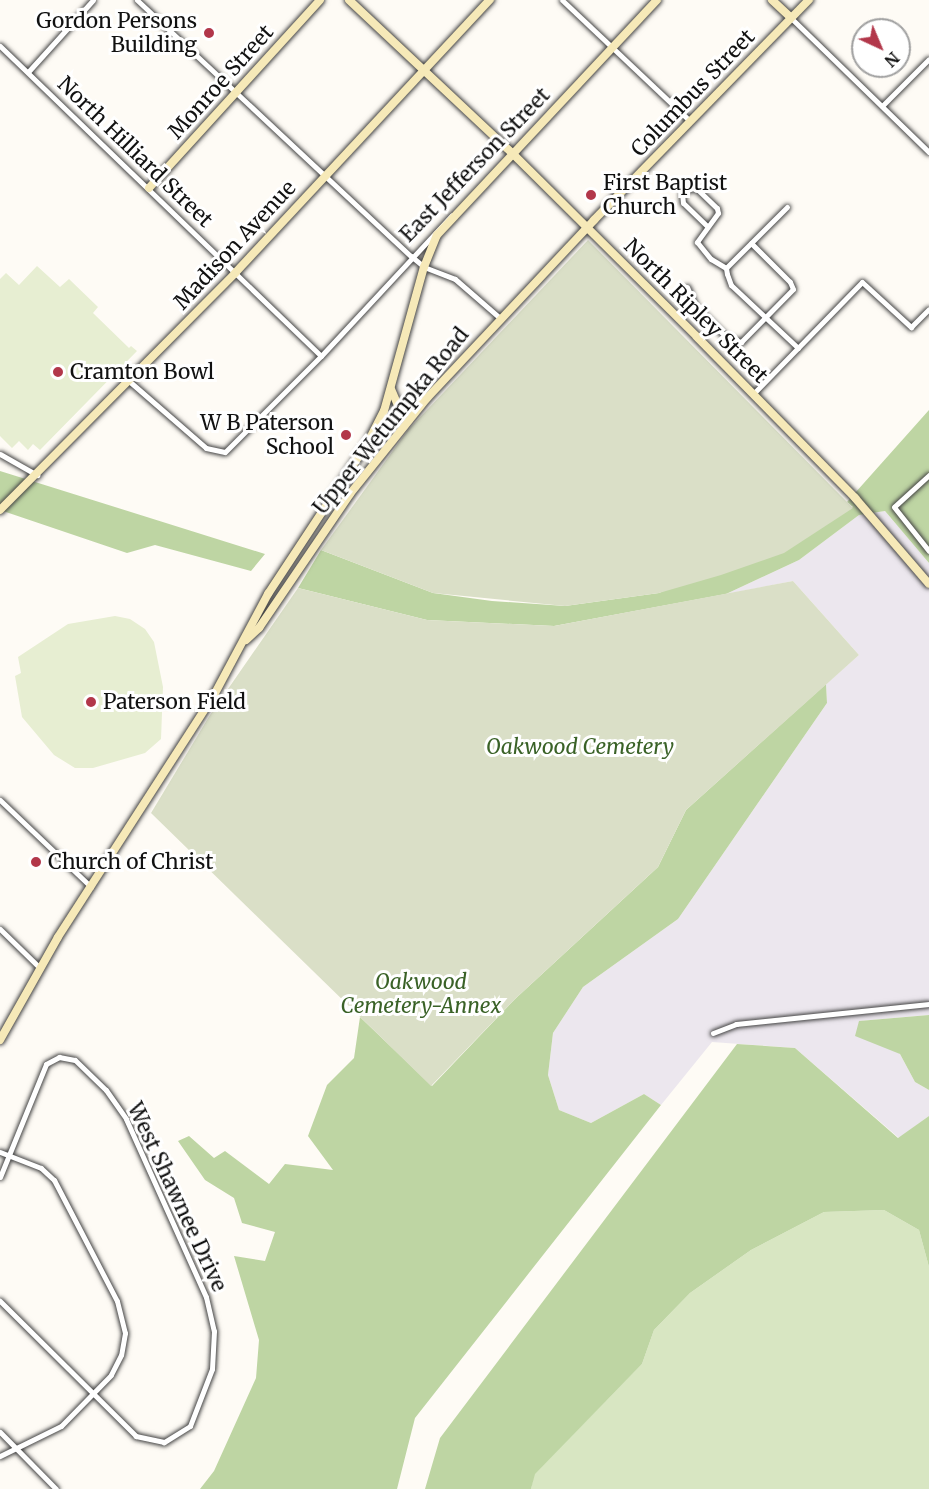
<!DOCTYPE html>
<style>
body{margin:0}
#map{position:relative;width:929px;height:1489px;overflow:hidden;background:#fefbf5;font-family:Merriweather,serif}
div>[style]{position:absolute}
.industrial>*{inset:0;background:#ece7ee}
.green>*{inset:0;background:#d8e6c2}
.forest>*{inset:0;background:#bed5a3}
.cemetery>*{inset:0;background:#dadfc7}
.pitch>*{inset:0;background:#e7eed2}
.roads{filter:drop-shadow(0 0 2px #444) drop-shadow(0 0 2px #444)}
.street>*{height:5px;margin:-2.5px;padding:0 2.5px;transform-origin:2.5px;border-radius:2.5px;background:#fff}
.secondary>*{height:8px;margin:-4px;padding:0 4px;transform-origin:4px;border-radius:4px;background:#f6e9b8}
.dots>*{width:16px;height:16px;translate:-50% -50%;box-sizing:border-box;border:3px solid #fff;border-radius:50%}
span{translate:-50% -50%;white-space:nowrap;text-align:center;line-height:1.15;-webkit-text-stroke:6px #fff;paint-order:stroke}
.poi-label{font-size:21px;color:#111}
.right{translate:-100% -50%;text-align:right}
.left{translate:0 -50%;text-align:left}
.street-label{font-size:21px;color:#111}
.park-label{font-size:21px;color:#3a6227;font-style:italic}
.north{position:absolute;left:851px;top:18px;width:60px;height:60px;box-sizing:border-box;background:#fff;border:2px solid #a0a0a0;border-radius:50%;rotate:136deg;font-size:16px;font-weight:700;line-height:24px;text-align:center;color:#111}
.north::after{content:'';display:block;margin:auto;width:21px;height:27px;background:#b2374a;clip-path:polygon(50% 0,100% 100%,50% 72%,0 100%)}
</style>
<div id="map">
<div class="industrial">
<div style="clip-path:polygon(885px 511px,929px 563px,929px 1015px,859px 1021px,900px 1054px,915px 1082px,929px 1090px,929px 1116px,899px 1138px,795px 1048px,712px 1042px,661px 1105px,644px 1094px,591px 1123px,559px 1110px,548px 1075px,553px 1033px,583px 987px,678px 919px,827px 703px,826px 684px,859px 655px,793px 581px,726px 594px,799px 560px,859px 515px)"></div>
</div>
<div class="green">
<div style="clip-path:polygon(884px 1210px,919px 1230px,929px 1267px,929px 1489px,531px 1489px,534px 1474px,642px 1364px,654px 1330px,690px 1293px,751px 1250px,824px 1212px)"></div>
</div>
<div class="forest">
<div style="clip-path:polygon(929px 410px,929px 563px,885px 511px,859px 515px,799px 560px,726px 594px,554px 626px,427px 620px,298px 588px,321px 550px,433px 593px,492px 601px,565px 606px,659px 593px,853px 507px,847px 502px)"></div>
<div style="clip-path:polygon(0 471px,265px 554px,251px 571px,155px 545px,127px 553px,0 510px)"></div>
<div style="clip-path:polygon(826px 684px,827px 703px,678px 919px,583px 987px,553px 1033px,548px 1075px,559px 1110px,591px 1123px,644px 1094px,661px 1105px,415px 1418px,397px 1489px,200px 1489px,214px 1471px,256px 1378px,259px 1340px,234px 1256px,265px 1261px,275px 1232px,242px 1223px,234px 1198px,205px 1180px,178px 1141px,189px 1136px,214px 1158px,225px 1151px,269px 1184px,285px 1164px,333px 1170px,308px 1136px,327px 1085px,354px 1058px,360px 1017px,432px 1086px,515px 999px,658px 867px,686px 810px)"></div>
<div style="clip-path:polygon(929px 1015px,929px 1090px,915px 1082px,900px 1054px,855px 1036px,859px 1021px)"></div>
<div style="clip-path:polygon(737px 1044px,795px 1048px,898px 1138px,929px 1116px,929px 1267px,919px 1230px,884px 1210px,824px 1212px,751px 1250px,690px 1293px,654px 1330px,642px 1364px,535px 1474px,531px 1489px,425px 1489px,440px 1438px)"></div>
</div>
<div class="cemetery">
<div style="clip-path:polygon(588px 240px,853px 508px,784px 553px,721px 575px,659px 593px,565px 606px,433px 593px,321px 550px,408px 430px)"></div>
<div style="clip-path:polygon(793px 581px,859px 655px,686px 810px,658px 867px,515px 999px,431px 1086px,151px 813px,210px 715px,298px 588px,427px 620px,554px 626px)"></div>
</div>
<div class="pitch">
<div style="clip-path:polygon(37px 266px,60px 287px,69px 279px,98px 307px,93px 313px,129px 348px,131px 346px,137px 351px,40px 450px,33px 444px,28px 450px,19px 441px,12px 448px,0 436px,0 279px,6px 273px,19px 285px)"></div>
<div style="clip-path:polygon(115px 616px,130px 619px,145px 629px,154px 642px,163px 687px,161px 739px,145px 753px,93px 768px,75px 768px,54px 755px,22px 717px,15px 676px,21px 673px,18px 657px,68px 624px)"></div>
</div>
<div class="roads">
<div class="street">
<div style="left:137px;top:0;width:375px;rotate:43.1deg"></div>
<div style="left:411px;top:256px;width:17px;rotate:40deg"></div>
<div style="left:424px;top:267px;width:33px;rotate:21deg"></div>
<div style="left:455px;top:279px;width:60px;rotate:40.9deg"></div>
<div style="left:562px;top:0;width:176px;rotate:43.4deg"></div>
<div style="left:791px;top:18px;width:192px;rotate:44.2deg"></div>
<div style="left:0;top:46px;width:446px;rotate:44deg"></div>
<div style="left:28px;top:72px;width:97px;rotate:-47.9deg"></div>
<div style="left:882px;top:106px;width:66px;rotate:-45deg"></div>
<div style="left:787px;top:207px;width:86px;rotate:135deg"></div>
<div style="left:726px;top:268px;width:6px;rotate:81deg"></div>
<div style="left:727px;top:274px;width:12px;rotate:70deg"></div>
<div style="left:731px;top:285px;width:92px;rotate:43.2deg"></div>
<div style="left:707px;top:226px;width:33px;rotate:-136deg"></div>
<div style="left:683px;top:203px;width:10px;rotate:-96deg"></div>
<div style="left:682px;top:193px;width:6px;rotate:-39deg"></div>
<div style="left:687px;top:189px;width:9px;rotate:-6deg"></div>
<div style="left:696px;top:188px;width:29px;rotate:44deg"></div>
<div style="left:717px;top:208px;width:5px;rotate:79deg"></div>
<div style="left:718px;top:213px;width:36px;rotate:126deg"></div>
<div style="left:697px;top:242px;width:22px;rotate:51deg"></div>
<div style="left:711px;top:259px;width:17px;rotate:31deg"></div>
<div style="left:687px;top:287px;width:21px;rotate:67deg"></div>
<div style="left:695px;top:306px;width:45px;rotate:45deg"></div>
<div style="left:727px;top:338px;width:15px;rotate:16deg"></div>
<div style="left:741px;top:342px;width:74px;rotate:-45.5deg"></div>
<div style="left:793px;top:289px;width:8px;rotate:-113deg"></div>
<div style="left:790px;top:282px;width:55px;rotate:-135deg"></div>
<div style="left:129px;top:381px;width:102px;rotate:41deg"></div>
<div style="left:206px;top:448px;width:19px;rotate:12deg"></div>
<div style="left:225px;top:452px;width:136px;rotate:-45deg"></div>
<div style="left:321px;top:356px;width:192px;rotate:-47.1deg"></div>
<div style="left:753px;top:394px;width:156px;rotate:-45.8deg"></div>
<div style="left:862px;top:282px;width:67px;rotate:42.6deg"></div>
<div style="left:911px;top:327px;width:25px;rotate:-45deg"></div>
<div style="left:0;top:454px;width:43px;rotate:29.6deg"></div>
<div style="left:929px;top:475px;width:47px;rotate:137.6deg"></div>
<div style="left:894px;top:507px;width:56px;rotate:51.5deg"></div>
<div style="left:0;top:800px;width:126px;rotate:43.7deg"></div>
<div style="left:0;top:929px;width:56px;rotate:44.3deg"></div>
<div style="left:713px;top:1033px;width:25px;rotate:-21deg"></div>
<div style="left:736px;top:1024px;width:194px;rotate:-5.9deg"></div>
<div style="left:0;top:1152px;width:44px;rotate:21.3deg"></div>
<div style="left:41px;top:1168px;width:18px;rotate:43deg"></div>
<div style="left:54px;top:1180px;width:136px;rotate:62.5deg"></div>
<div style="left:117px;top:1301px;width:33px;rotate:76deg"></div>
<div style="left:125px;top:1333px;width:22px;rotate:100deg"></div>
<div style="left:121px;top:1355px;width:22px;rotate:117deg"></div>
<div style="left:111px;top:1375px;width:71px;rotate:134.4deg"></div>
<div style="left:61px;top:1426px;width:68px;rotate:153.8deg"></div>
<div style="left:0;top:1177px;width:122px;rotate:-67.8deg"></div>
<div style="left:46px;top:1064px;width:15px;rotate:-28deg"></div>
<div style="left:59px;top:1057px;width:16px;rotate:11deg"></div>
<div style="left:75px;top:1060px;width:43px;rotate:44.1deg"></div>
<div style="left:106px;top:1090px;width:35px;rotate:55deg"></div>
<div style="left:126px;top:1119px;width:195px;rotate:65.8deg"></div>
<div style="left:206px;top:1297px;width:35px;rotate:77deg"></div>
<div style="left:214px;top:1331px;width:38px;rotate:93deg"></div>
<div style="left:212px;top:1369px;width:61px;rotate:111.1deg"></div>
<div style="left:190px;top:1426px;width:31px;rotate:148deg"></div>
<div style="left:164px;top:1442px;width:29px;rotate:-168deg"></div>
<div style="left:136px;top:1436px;width:192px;rotate:-135.2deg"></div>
<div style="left:0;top:1432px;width:80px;rotate:45.5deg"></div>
</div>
<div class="secondary">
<div style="left:349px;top:0;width:225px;rotate:43.2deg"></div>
<div style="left:513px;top:154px;width:260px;rotate:44.8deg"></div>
<div style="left:697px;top:337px;width:226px;rotate:45.5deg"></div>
<div style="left:855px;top:498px;width:113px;rotate:49.3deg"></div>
<div style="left:772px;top:0;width:26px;rotate:43deg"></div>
<div style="left:149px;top:188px;width:254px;rotate:-47.7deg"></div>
<div style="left:391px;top:389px;width:23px;rotate:67deg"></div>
<div style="left:400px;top:410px;width:22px;rotate:-21deg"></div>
<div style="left:0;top:510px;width:334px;rotate:-45.2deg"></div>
<div style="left:235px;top:273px;width:374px;rotate:-47deg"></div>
<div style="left:246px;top:640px;width:18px;rotate:-43deg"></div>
<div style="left:259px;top:628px;width:162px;rotate:-55.8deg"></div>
<div style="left:350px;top:494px;width:123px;rotate:-51.3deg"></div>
<div style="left:427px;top:398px;width:244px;rotate:-46.8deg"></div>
<div style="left:594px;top:220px;width:308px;rotate:-45.7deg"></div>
<div style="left:0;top:1040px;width:118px;rotate:-60.6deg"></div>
<div style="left:58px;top:937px;width:288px;rotate:-57.2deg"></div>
<div style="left:214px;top:695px;width:115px;rotate:-61.9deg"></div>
<div style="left:268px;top:594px;width:180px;rotate:-56.6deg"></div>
<div style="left:367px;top:444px;width:37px;rotate:-63deg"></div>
<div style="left:384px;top:411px;width:149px;rotate:-74.5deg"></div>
<div style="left:424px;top:267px;width:35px;rotate:-68deg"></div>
<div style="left:437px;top:235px;width:322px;rotate:-46.9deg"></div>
</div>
</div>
<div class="dots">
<div style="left:209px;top:33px;background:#b2374a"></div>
<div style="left:591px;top:195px;background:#b2374a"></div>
<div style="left:58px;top:372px;background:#b2374a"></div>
<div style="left:346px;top:435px;background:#b2374a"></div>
<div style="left:91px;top:702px;background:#b2374a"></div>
<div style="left:36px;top:862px;background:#b2374a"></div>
</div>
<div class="poi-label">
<span class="right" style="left:197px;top:33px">Gordon Persons<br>Building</span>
<span class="left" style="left:603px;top:195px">First Baptist<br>Church</span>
<span class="left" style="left:70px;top:372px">Cramton Bowl</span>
<span class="right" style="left:334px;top:435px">W B Paterson<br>School</span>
<span class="left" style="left:103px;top:702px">Paterson Field</span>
<span class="left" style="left:48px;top:862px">Church of Christ</span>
</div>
<div class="street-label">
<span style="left:221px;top:82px;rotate:-48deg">Monroe Street</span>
<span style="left:693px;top:93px;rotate:-46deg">Columbus Street</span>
<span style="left:135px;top:152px;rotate:44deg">North Hilliard Street</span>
<span style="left:475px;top:165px;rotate:-46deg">East Jefferson Street</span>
<span style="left:235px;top:245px;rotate:-47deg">Madison Avenue</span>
<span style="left:696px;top:311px;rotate:45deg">North Ripley Street</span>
<span style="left:391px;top:421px;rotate:-51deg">Upper Wetumpka Road</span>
<span style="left:177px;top:1197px;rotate:65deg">West Shawnee Drive</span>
</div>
<div class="park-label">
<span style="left:580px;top:747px">Oakwood Cemetery</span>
<span style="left:421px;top:994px">Oakwood<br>Cemetery-Annex</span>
</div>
<div class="north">N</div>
</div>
